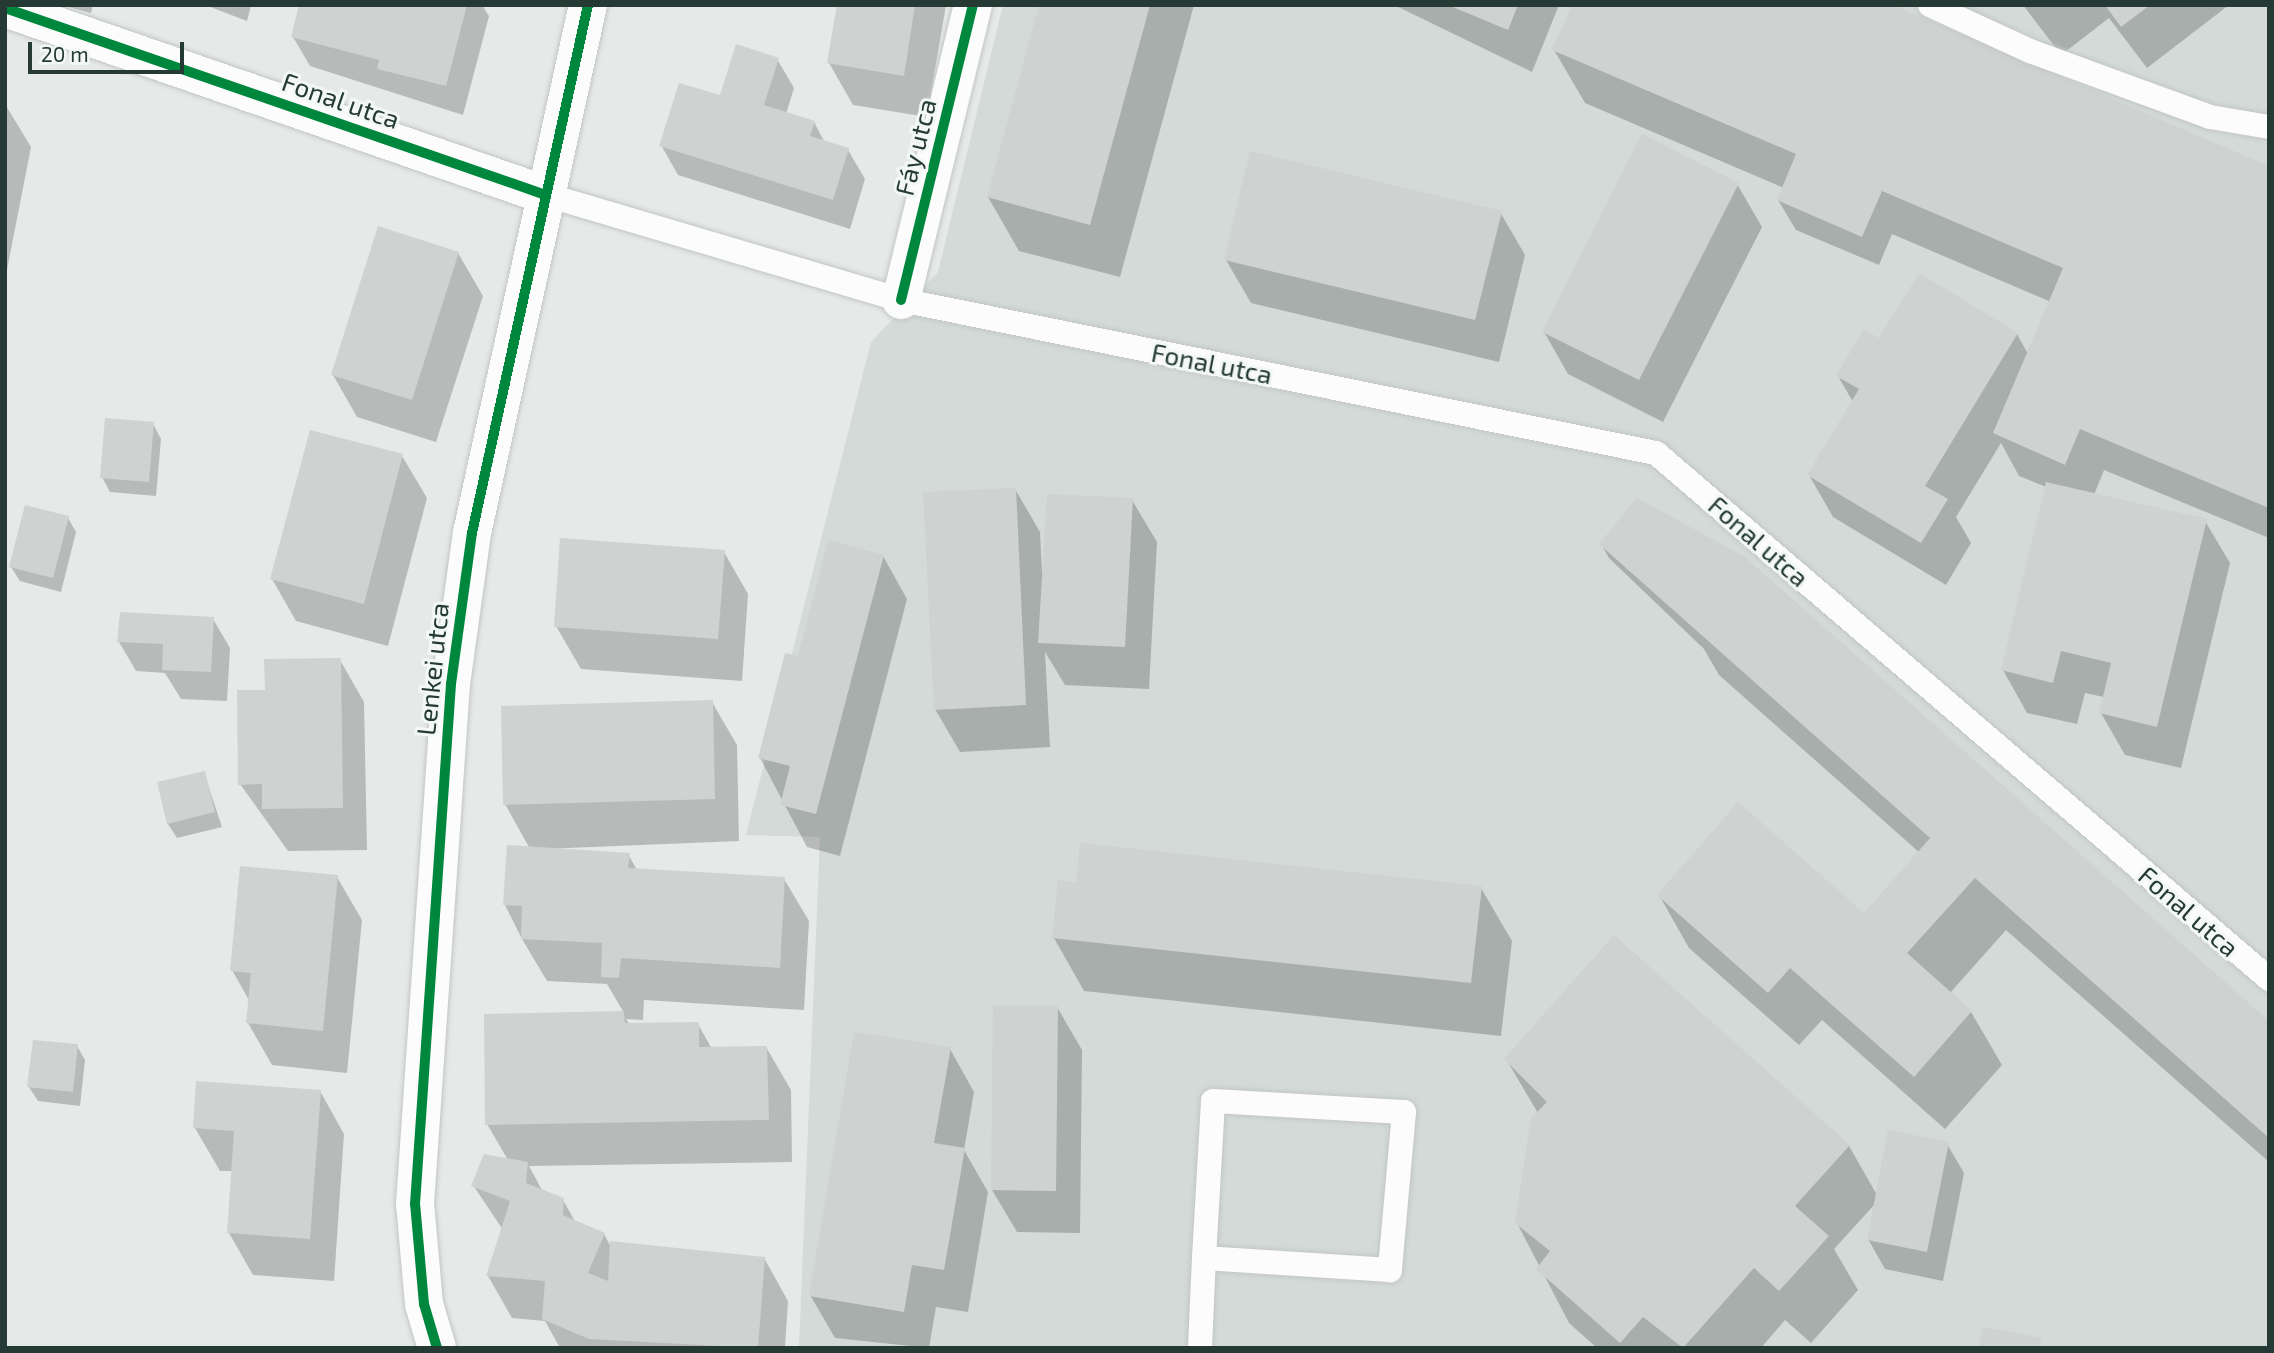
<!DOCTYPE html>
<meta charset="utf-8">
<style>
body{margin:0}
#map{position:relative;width:2274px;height:1353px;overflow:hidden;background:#e5e9e7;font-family:"Exo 2",sans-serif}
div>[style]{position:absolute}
.built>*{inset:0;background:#d3dad7}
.shadow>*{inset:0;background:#0003}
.building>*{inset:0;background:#ced2d0}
.roads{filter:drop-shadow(0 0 2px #c2c6c4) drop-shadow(0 0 2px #c2c6c4)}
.lane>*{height:24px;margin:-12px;padding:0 12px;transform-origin:12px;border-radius:12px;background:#fbfcfb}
.street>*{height:38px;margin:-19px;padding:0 19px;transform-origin:19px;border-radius:19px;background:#fbfcfb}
.cycleway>*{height:10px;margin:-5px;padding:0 5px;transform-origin:5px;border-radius:5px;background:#00873e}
span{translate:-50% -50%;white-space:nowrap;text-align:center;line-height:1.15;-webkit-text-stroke:6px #f3f8f6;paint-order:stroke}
.street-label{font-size:26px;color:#253a35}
.frame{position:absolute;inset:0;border:7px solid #253a35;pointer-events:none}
.scale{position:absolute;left:28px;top:42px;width:156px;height:32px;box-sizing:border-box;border:4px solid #253a35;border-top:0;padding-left:9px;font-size:21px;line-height:24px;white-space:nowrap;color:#253a35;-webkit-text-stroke:5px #f3f8f6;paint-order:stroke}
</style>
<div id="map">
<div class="built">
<div style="clip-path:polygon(1003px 5px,2269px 5px,2269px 1348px,799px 1348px,820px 837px,746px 835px,871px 342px,938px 272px)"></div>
</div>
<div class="shadow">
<div style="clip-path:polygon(61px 5px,93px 5px,91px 13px)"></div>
<div style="clip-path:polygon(205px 5px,251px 5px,247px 21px)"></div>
<div style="clip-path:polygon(301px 5px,482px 5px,489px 16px,463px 115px,310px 66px,293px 37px)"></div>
<div style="clip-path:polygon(839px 5px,946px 5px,927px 117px,853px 105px,829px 63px)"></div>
<div style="clip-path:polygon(1041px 5px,1194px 5px,1120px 277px,1019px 251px,988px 197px)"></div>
<div style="clip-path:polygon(1394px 5px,1559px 5px,1532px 72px)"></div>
<div style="clip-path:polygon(2023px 5px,2229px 5px,2147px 68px,2109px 18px,2061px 55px)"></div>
<div style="clip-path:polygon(1554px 50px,2269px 167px,2269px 538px,2104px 470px,2094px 495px,2205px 521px,2230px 563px,2181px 768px,2125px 755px,2101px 713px,2104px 697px,2085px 693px,2077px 724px,2027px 713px,2003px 670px,2046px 487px,2019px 476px,2001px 443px,1956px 517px,1971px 543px,1946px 585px,1833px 517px,1809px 475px,1853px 402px,1838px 376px,1880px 341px,2017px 334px,2028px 354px,2051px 302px,1892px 234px,1879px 265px,1796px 230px,1778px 200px,1784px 188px,1585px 103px)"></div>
<div style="clip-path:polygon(777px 59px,794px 88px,786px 114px,814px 122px,825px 143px,848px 150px,865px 179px,850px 229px,678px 175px,661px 145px)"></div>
<div style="clip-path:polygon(5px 104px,31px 147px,6px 275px,5px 275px)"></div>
<div style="clip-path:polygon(1737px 184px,1762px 227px,1663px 422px,1568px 374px,1544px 332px)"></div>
<div style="clip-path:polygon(1500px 212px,1525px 255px,1499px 362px,1251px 303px,1226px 260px)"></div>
<div style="clip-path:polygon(458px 253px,483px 296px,436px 442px,357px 417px,333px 375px)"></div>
<div style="clip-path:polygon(153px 424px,161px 439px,156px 496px,110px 492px,102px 477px)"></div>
<div style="clip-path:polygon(402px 456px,427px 498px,388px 646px,296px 621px,272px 579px)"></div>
<div style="clip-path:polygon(1015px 489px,1040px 532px,1042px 573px,1132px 500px,1157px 542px,1149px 689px,1065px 685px,1045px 652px,1050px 747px,960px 752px,935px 709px)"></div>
<div style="clip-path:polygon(1638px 500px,1744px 558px,2269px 1023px,2269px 1162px,2006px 930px,1950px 993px,1971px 1012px,2002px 1065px,1945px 1129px,1822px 1020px,1799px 1045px,1689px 948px,1659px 895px,1864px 916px,1920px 853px,1719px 675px,1704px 649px,1609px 558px,1601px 544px)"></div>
<div style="clip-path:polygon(68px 518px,76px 532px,61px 592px,20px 581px,11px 567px)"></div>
<div style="clip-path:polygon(724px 552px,748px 594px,742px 681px,581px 669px,556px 626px)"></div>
<div style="clip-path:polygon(883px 556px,907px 599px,840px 856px,807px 847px,760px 758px,799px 658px)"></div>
<div style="clip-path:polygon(213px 619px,230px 648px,227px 701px,181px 699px,165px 673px,136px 671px,119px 642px)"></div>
<div style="clip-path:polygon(340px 660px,364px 702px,367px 850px,288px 851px,240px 784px,266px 692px)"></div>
<div style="clip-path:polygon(712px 702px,737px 745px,739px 841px,543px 849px,628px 854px,637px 870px,784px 879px,809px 921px,804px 1010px,644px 1000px,643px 1020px,626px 1019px,630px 1025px,698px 1024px,712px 1049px,766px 1047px,791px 1090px,792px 1162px,529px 1166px,543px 1192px,563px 1200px,576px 1223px,604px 1234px,611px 1247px,764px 1258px,788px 1301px,785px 1348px,560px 1348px,545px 1321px,512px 1318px,488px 1276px,503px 1230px,473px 1185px,508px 1160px,487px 1124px,624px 1013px,607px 984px,547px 981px,522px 939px,505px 905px,530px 849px,505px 804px)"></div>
<div style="clip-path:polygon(204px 773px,222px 827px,177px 838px,168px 824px)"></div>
<div style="clip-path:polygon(337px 877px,362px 920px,347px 1073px,272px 1065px,248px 1023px,250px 1002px,232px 970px)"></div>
<div style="clip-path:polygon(1077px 884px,1481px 888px,1512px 941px,1501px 1036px,1084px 991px,1054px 938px)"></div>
<div style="clip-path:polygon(1057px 1007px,1082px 1050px,1080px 1233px,1017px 1232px,992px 1190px)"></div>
<div style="clip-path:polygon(77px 1046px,85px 1060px,80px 1106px,38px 1101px,29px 1087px)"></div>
<div style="clip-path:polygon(950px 1049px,974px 1092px,964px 1150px,988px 1192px,968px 1312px,936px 1307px,929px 1348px,835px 1338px,810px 1295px)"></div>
<div style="clip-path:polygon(1506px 1059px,1849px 1146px,1877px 1195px,1947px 1144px,1964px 1173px,1943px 1281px,1885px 1269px,1868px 1239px,1875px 1204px,1834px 1249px,1858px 1290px,1811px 1343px,1785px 1320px,1761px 1348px,1597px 1348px,1569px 1323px,1517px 1223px,1538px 1113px)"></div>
<div style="clip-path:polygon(320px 1091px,344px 1134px,334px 1281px,253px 1275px,229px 1233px,233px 1171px,220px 1171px,195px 1128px)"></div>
</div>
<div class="building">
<div style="clip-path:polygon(299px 5px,467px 5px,446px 86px,377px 69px,379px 60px,291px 37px)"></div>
<div style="clip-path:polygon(837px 5px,915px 5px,904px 76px,827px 63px)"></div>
<div style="clip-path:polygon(1039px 5px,1150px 5px,1090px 225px,987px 197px)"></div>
<div style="clip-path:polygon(1448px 5px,1518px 5px,1508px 30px)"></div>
<div style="clip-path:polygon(1572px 5px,1893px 5px,2269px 166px,2269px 508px,2080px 429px,2065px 465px,1993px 433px,2063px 268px,1882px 191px,1862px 237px,1777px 200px,1796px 154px,1552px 50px)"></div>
<div style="clip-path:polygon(2105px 5px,2150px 5px,2121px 27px)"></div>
<div style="clip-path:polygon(736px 44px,779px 58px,764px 105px,815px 121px,810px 136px,849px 148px,833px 200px,659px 146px,679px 83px,720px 95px)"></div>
<div style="clip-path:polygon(1642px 134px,1739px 183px,1639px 380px,1542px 332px)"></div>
<div style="clip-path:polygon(1250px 151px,1502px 211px,1475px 320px,1224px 260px)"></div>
<div style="clip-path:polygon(378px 226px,459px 252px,412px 400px,331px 375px)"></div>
<div style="clip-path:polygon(1919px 273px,2018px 333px,1925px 486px,1948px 499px,1921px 543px,1807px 475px,1859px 389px,1836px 376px,1864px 329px,1879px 338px)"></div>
<div style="clip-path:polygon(105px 418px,154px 422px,149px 482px,100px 478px)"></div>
<div style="clip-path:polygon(310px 430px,403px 454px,364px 604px,270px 579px)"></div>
<div style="clip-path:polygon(2046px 482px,2207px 519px,2157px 727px,2099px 713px,2111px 663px,2061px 651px,2053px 683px,2001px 670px)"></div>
<div style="clip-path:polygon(1016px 488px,1026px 705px,934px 710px,923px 492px)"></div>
<div style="clip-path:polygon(1047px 494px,1133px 498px,1125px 647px,1038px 643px)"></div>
<div style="clip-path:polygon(1637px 498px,1745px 557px,2269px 1021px,2269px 1138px,1975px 878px,1907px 953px,1972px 1011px,1914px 1077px,1790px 968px,1768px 993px,1657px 895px,1738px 802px,1864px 913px,1930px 838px,1599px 544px)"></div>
<div style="clip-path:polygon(25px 505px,69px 516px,53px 578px,9px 567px)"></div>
<div style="clip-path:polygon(560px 538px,725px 550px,718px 639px,554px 627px)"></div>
<div style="clip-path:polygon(828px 540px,884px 555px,816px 814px,780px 805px,790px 766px,758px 758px,785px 653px,798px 656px)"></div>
<div style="clip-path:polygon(120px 612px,214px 617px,211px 672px,162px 670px,163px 644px,117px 642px)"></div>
<div style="clip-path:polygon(341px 658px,343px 808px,262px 809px,262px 784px,238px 785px,237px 690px,265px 690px,264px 659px)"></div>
<div style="clip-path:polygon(713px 700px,715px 799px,503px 805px,501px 706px)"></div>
<div style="clip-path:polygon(205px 771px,215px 812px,167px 824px,157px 782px)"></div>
<div style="clip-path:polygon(1080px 843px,1482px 886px,1471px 983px,1052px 938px,1058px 880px,1076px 883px)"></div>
<div style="clip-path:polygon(507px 845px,630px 853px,628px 868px,785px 877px,780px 968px,621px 958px,619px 978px,601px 977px,602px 943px,521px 939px,522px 906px,503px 905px)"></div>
<div style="clip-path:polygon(240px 866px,338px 875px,323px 1031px,246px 1023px,251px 973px,230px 971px)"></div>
<div style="clip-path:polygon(1614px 935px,1850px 1145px,1795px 1206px,1829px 1236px,1779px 1291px,1754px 1268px,1683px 1348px,1643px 1317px,1620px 1343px,1536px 1269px,1550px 1251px,1515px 1223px,1531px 1118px,1547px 1102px,1504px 1059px)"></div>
<div style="clip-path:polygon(993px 1005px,1058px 1006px,1056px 1191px,991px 1190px)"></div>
<div style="clip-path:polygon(624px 1011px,625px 1023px,699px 1022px,699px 1047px,767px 1046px,769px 1120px,485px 1125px,484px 1014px)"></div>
<div style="clip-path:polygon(854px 1032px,951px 1047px,934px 1143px,965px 1148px,944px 1270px,912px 1265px,904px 1312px,809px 1296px)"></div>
<div style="clip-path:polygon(33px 1040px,78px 1044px,73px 1092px,27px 1087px)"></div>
<div style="clip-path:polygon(196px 1081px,321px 1090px,310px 1239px,227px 1233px,234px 1131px,193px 1128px)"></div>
<div style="clip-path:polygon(1888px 1130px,1949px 1142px,1927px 1252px,1867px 1240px)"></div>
<div style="clip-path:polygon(484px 1154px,528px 1162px,526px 1183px,564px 1198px,563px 1215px,605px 1233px,588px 1273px,608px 1281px,610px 1241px,765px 1257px,758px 1348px,589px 1339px,542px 1319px,545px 1281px,486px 1276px,510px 1201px,471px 1186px)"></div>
<div style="clip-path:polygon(1983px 1327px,2042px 1338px,2040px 1348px,1979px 1348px)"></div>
</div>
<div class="roads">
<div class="lane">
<div style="left:1930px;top:5px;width:110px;rotate:24.7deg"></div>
<div style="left:2030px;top:51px;width:192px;rotate:20.1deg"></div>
<div style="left:2210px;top:117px;width:60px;rotate:9.6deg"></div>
<div style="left:543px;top:194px;width:373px;rotate:16.5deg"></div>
<div style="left:901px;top:300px;width:770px;rotate:11.46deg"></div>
<div style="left:1656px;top:453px;width:808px;rotate:40.63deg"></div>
<div style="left:1200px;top:1348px;width:90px;rotate:-87.5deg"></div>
<div style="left:1204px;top:1258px;width:157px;rotate:-86.7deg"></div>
<div style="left:1213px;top:1101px;width:191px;rotate:3.3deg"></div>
<div style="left:1404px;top:1112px;width:159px;rotate:95.1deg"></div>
<div style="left:1390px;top:1270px;width:186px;rotate:-176.3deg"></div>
</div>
<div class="street">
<div style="left:5px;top:8px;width:569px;rotate:19.07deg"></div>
<div style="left:901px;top:300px;width:304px;rotate:-76.3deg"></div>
<div style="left:437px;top:1348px;width:46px;rotate:-106.5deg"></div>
<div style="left:424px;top:1304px;width:100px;rotate:-95.1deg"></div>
<div style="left:415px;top:1204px;width:521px;rotate:-86.04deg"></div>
<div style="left:451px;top:684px;width:152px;rotate:-82.1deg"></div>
<div style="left:472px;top:533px;width:541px;rotate:-77.61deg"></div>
</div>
</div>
<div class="cycleway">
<div style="left:5px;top:8px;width:569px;rotate:19.07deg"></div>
<div style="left:901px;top:300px;width:304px;rotate:-76.3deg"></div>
<div style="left:437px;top:1348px;width:46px;rotate:-106.5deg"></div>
<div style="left:424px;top:1304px;width:100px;rotate:-95.1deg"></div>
<div style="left:415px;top:1204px;width:521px;rotate:-86.04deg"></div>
<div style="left:451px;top:684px;width:152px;rotate:-82.1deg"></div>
<div style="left:472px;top:533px;width:541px;rotate:-77.61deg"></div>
</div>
<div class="street-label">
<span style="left:341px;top:100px;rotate:19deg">Fonal utca</span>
<span style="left:915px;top:147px;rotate:-76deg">Fáy utca</span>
<span style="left:1212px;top:363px;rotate:11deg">Fonal utca</span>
<span style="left:1759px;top:541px;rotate:41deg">Fonal utca</span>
<span style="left:432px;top:669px;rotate:-84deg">Lenkei utca</span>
<span style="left:2189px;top:911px;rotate:41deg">Fonal utca</span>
</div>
<div class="frame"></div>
<div class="scale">20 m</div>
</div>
